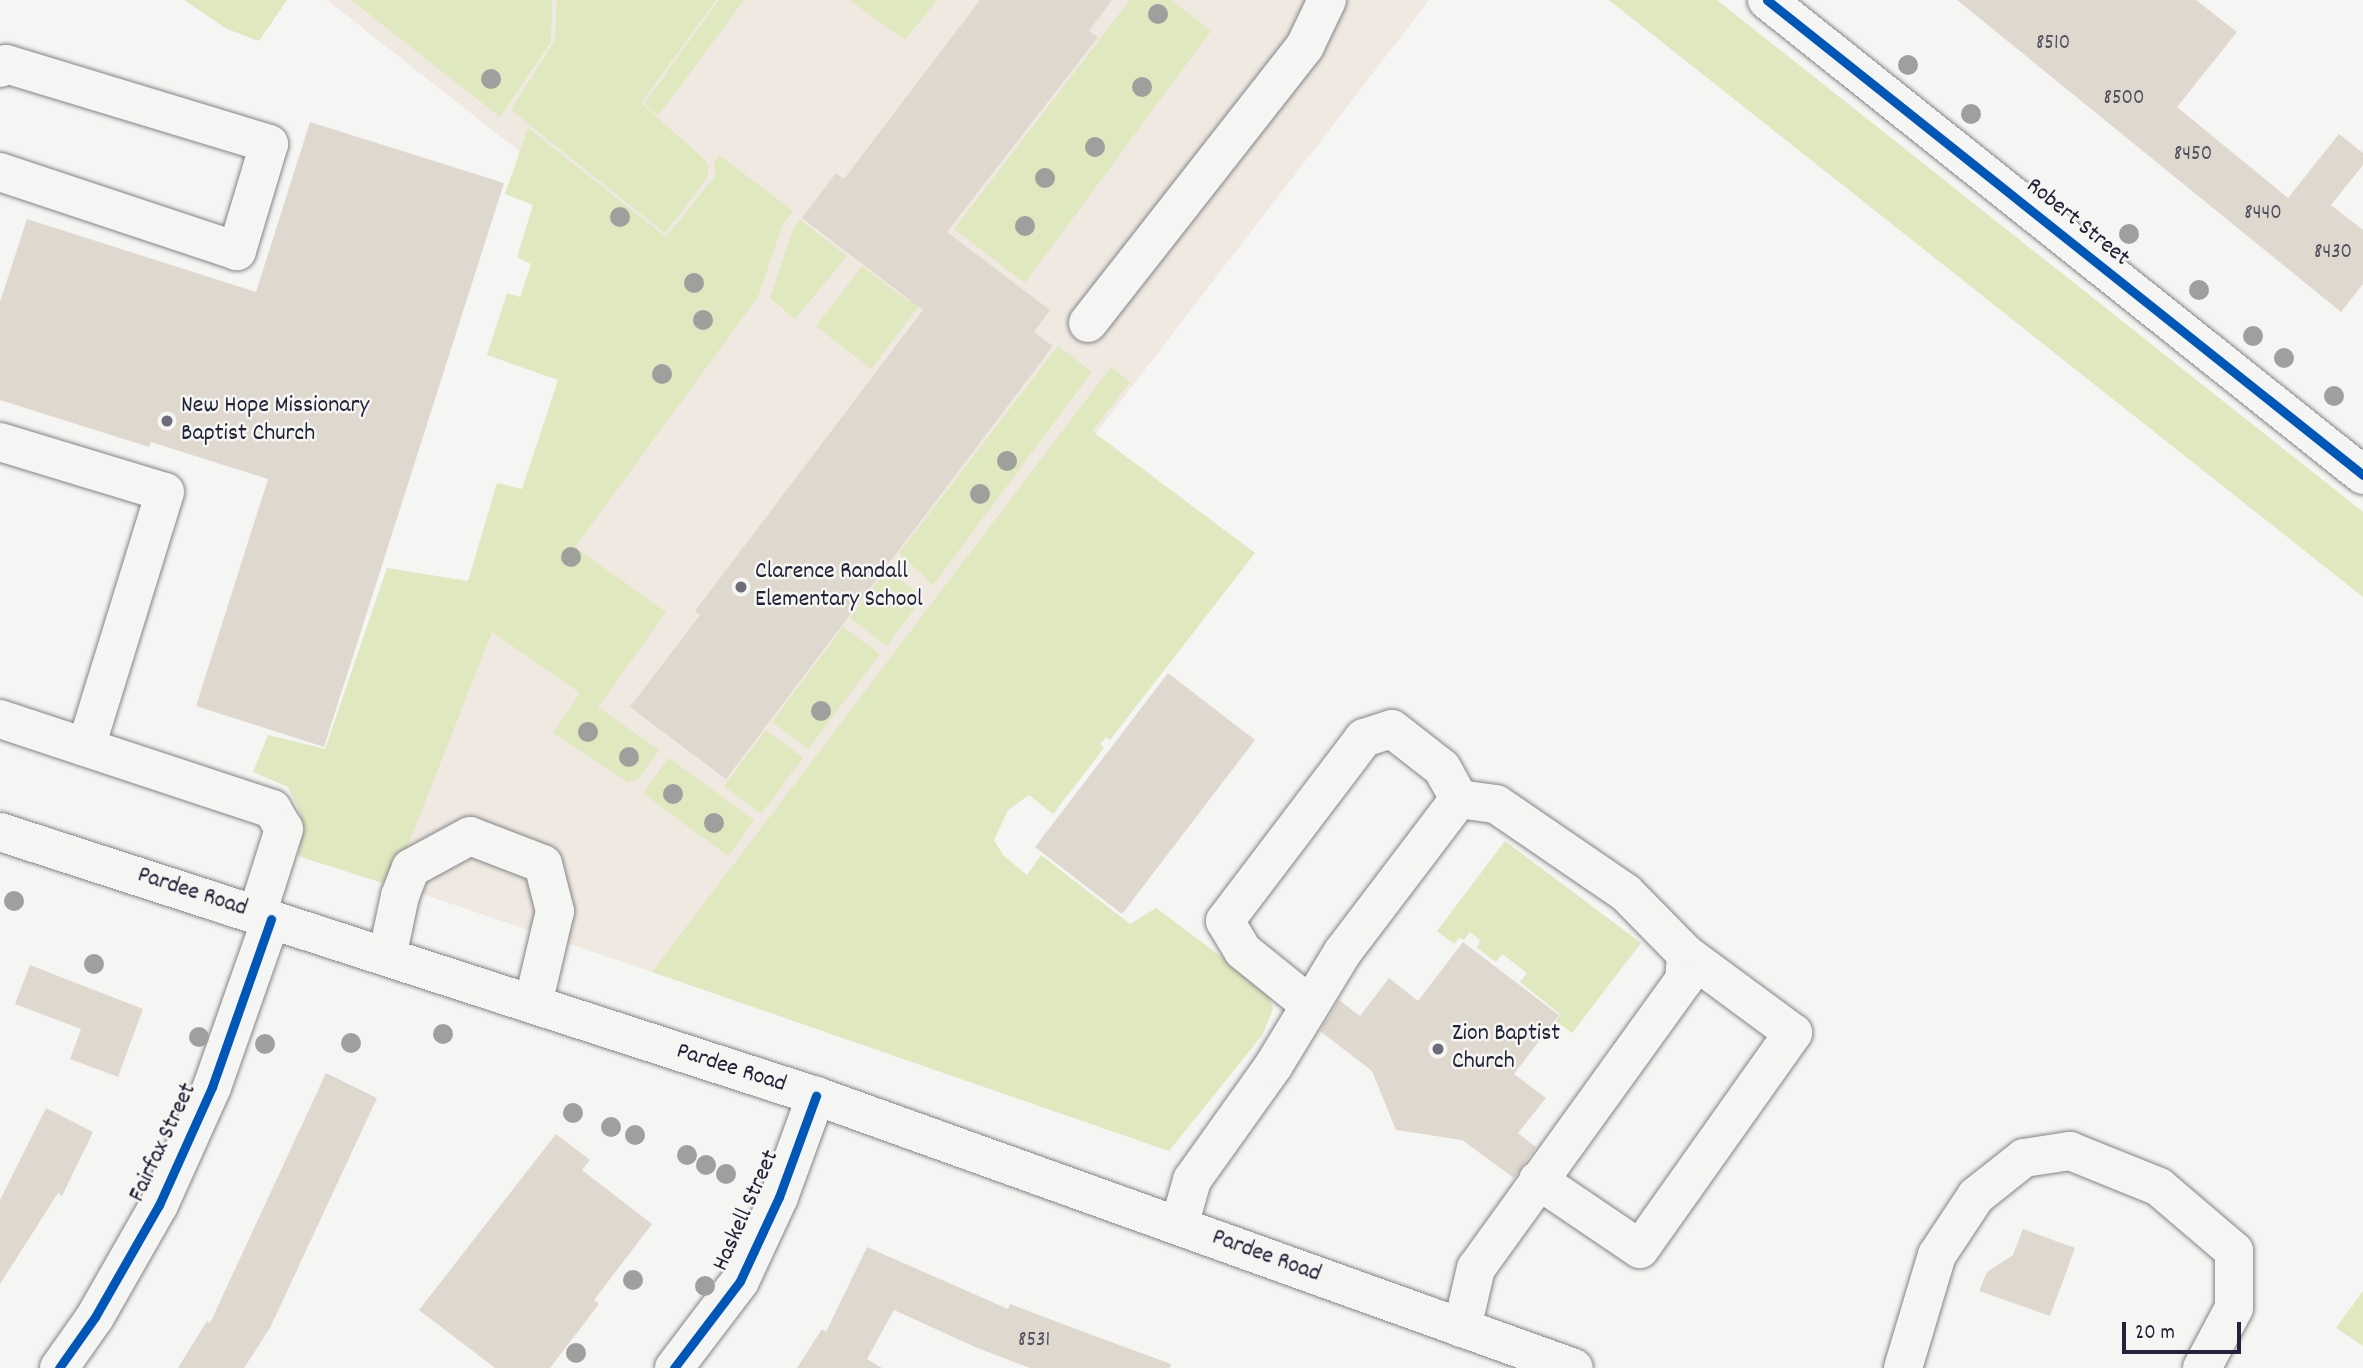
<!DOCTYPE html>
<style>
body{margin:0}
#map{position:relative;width:2363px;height:1368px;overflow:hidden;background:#f5f5f3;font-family:Dekko,sans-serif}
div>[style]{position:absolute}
.built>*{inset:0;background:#efe9e1}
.green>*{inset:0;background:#dfe8be}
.building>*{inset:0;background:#dfd8cf}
.roads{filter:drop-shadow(0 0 2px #858589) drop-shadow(0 0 2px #858589)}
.minor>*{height:38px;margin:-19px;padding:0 19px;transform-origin:19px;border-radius:19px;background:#f5f5f3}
.major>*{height:38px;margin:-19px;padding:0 19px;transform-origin:19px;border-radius:19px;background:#f5f5f3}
.cycleway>*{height:9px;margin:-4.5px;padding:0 4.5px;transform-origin:4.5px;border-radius:4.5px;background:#0057b8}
.trees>*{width:20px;height:20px;margin:-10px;border-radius:50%;background:#9da09c}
.dots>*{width:19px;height:19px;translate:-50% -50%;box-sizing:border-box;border:4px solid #f6f6f2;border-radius:50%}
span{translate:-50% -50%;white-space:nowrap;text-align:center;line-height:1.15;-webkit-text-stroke:5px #f6f6f2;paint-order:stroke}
.number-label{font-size:21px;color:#515060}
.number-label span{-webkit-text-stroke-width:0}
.street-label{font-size:24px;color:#22223b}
.poi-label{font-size:24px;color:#22223b}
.left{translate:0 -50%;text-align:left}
.scale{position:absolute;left:2122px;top:1322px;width:119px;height:32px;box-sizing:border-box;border:4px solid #22223b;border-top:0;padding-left:9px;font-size:21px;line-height:24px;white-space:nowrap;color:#22223b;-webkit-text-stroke:5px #f6f6f2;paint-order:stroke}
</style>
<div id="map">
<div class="built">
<div style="clip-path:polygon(327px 0,1429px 0,1097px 432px,682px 982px,304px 854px,587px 469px,603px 217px)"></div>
</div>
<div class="green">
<div style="clip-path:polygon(184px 0,287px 0,259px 41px,227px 29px)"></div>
<div style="clip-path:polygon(351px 0,552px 0,551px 42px,500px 117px)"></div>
<div style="clip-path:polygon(557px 0,716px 0,641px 103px,704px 159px,709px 167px,707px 178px,665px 233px,511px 110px,555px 40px)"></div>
<div style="clip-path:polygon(719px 0,744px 0,658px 116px,644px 104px)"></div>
<div style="clip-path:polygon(849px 0,937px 0,905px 40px)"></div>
<div style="clip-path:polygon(1130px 0,1171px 0,1211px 31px,1025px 283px,954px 229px)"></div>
<div style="clip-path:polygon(1609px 0,1717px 0,2363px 512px,2363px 597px)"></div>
<div style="clip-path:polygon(528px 128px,666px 237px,715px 176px,714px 162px,719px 155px,793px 211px,782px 226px,758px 297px,575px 547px,666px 612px,598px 707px,659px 750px,638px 779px,628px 782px,553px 733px,580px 693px,492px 632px,392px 886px,298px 856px,303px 829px,300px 812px,288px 787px,253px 772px,268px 735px,325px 749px,387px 568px,468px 581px,497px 483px,522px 489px,558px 380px,487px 355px,507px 293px,520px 297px,531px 264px,517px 257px,533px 205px,505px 194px)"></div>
<div style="clip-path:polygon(800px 220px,847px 256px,795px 319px,770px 298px,793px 229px)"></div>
<div style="clip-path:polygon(862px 266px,908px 301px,912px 296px,921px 303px,871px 369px,816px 326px)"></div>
<div style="clip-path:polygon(1058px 346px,1092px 372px,933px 585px,899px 553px)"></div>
<div style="clip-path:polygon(1111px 367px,1130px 382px,1092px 431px,1255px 553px,1110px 740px,1106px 737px,1100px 744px,1104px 748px,1053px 814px,1029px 795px,1008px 810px,994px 840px,1003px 855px,1027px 875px,1041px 855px,1130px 924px,1156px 908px,1267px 991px,1273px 1009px,1263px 1034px,1169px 1151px,652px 972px)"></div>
<div style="clip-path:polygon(887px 569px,923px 597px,887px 646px,850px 618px)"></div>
<div style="clip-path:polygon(843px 627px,880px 654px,808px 749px,772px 722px)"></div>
<div style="clip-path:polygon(766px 730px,803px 758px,761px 814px,724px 786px)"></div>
<div style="clip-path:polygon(669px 758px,754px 820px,728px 856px,643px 793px)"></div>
<div style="clip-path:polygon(1505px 841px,1641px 943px,1572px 1033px,1556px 1021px,1560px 1014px,1520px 982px,1527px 973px,1502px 954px,1496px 962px,1477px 948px,1480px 940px,1470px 932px,1464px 940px,1459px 938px,1454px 944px,1437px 931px)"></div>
<div style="clip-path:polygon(2363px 1291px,2363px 1346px,2336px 1328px)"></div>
</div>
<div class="building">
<div style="clip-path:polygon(980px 0,1112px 0,1089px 31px,1098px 37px,947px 232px,1050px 310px,1034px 332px,1053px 346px,726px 779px,630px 707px,700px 615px,695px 611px,923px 310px,802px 218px,836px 173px,844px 179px)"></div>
<div style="clip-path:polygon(1957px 0,2196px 0,2237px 32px,2177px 107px,2288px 198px,2339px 134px,2363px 153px,2363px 165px,2331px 205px,2363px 230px,2363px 284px,2341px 312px)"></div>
<div style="clip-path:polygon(310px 122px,504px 183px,324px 747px,196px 706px,268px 479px,151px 442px,149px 447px,0 400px,0 302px,27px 219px,256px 292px)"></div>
<div style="clip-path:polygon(1168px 673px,1255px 740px,1122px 914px,1035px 847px)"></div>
<div style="clip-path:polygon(1463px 942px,1559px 1015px,1514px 1074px,1546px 1098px,1518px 1133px,1536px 1147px,1514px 1178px,1462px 1140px,1396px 1130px,1372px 1071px,1320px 1031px,1339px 1000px,1360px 1016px,1389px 978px,1418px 1001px)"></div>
<div style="clip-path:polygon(30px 965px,143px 1009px,118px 1077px,70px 1059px,81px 1029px,15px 1004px)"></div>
<div style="clip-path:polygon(326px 1073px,377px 1098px,270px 1328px,244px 1368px,178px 1368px,207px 1321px,210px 1323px)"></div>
<div style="clip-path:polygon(46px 1108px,93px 1132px,62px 1196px,58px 1193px,0 1284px,0 1200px)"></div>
<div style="clip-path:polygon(556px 1134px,590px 1160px,582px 1170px,652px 1224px,594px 1300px,599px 1304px,550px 1368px,495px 1368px,419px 1310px)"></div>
<div style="clip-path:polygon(2023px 1229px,2075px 1248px,2050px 1316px,1979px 1291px,1987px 1272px,2013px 1255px)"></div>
<div style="clip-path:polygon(867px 1247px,1008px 1309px,1010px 1304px,1076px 1329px,1171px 1364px,1170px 1368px,1030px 1368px,975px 1347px,894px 1310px,867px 1359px,882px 1368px,797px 1368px,822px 1329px,826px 1332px)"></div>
</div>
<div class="roads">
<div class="minor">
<div style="left:1767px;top:0;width:762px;rotate:38.55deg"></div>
<div style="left:0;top:68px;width:7px;rotate:-34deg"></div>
<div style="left:6px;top:64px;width:275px;rotate:16.9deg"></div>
<div style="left:269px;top:144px;width:112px;rotate:106.7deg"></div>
<div style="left:237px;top:251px;width:250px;rotate:-161.6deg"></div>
<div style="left:1088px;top:323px;width:352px;rotate:-51.9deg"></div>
<div style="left:1305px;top:46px;width:51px;rotate:-64.4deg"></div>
<div style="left:0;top:442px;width:172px;rotate:16.9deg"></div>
<div style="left:165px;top:492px;width:267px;rotate:107.2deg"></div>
<div style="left:0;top:719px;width:287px;rotate:18.3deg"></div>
<div style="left:272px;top:809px;width:23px;rotate:59deg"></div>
<div style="left:284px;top:829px;width:89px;rotate:107.6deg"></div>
<div style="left:387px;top:957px;width:62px;rotate:-78deg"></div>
<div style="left:400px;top:896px;width:30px;rotate:-69deg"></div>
<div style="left:411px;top:868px;width:67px;rotate:-28.5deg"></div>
<div style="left:470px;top:836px;width:78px;rotate:21deg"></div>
<div style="left:543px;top:864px;width:49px;rotate:75.7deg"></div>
<div style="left:555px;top:911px;width:96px;rotate:103.3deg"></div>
<div style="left:1310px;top:1005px;width:86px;rotate:-141.1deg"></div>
<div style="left:1243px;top:951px;width:35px;rotate:-121deg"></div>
<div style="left:1225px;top:921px;width:230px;rotate:-52.8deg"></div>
<div style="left:1364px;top:738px;width:29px;rotate:-18deg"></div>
<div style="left:1392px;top:729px;width:63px;rotate:38deg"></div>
<div style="left:1442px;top:768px;width:35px;rotate:61deg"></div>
<div style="left:1538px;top:1180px;width:123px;rotate:34.1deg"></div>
<div style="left:1640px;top:1249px;width:265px;rotate:-54.7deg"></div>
<div style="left:1793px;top:1033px;width:133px;rotate:-143.6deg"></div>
<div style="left:1179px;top:1226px;width:48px;rotate:-74.2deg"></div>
<div style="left:1192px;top:1180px;width:141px;rotate:-54.5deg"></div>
<div style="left:1274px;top:1065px;width:131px;rotate:-58.7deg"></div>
<div style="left:1342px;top:953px;width:193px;rotate:-52.8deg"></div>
<div style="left:1459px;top:799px;width:37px;rotate:8deg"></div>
<div style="left:1496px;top:804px;width:158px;rotate:34.4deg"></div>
<div style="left:1626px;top:893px;width:86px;rotate:45.5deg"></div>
<div style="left:1686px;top:954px;width:26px;rotate:94deg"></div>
<div style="left:1684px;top:980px;width:355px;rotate:125.8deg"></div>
<div style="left:1476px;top:1268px;width:62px;rotate:103.1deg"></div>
<div style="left:59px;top:1368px;width:62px;rotate:-54.8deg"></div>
<div style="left:95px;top:1317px;width:129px;rotate:-60.3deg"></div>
<div style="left:159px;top:1205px;width:129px;rotate:-65.8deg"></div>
<div style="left:212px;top:1087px;width:178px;rotate:-70.6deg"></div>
<div style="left:674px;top:1368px;width:109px;rotate:-52.8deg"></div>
<div style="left:740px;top:1281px;width:93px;rotate:-65.1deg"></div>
<div style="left:779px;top:1197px;width:108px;rotate:-69.9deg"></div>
<div style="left:1903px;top:1368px;width:118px;rotate:-73.3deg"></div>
<div style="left:1937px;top:1255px;width:71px;rotate:-56.5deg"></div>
<div style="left:1976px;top:1196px;width:61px;rotate:-38.4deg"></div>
<div style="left:2024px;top:1158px;width:47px;rotate:-8.7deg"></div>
<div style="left:2070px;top:1151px;width:96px;rotate:22deg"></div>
<div style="left:2159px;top:1187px;width:99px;rotate:40.5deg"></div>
<div style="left:2234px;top:1251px;width:57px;rotate:90deg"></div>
<div style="left:2234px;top:1308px;width:68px;rotate:118.1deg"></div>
</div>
<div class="major">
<div style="left:0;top:832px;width:858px;rotate:17.93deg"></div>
<div style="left:816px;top:1096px;width:805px;rotate:19.74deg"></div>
</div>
</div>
<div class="cycleway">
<div style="left:1767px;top:0;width:762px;rotate:38.55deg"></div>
<div style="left:59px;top:1368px;width:62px;rotate:-54.8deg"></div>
<div style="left:95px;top:1317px;width:129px;rotate:-60.3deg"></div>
<div style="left:159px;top:1205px;width:129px;rotate:-65.8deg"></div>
<div style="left:212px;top:1087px;width:178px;rotate:-70.6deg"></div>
<div style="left:674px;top:1368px;width:109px;rotate:-52.8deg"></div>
<div style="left:740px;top:1281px;width:93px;rotate:-65.1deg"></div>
<div style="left:779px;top:1197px;width:108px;rotate:-69.9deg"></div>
</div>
<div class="trees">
<div style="left:1158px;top:14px"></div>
<div style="left:1908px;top:65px"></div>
<div style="left:491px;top:79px"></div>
<div style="left:1142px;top:87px"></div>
<div style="left:1971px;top:114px"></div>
<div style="left:1095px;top:147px"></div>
<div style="left:1045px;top:178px"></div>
<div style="left:620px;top:217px"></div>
<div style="left:1025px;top:226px"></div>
<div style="left:2129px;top:234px"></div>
<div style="left:694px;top:283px"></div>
<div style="left:2199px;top:290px"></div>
<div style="left:703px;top:320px"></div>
<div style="left:2253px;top:336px"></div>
<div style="left:2284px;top:358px"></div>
<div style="left:662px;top:374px"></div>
<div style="left:2334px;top:396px"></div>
<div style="left:1007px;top:461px"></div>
<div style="left:980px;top:494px"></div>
<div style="left:571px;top:557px"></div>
<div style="left:821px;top:711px"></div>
<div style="left:588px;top:732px"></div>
<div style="left:629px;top:757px"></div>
<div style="left:673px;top:794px"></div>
<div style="left:714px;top:823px"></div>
<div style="left:14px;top:901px"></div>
<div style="left:94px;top:964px"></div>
<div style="left:443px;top:1034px"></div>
<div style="left:199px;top:1037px"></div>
<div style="left:351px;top:1043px"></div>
<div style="left:265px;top:1044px"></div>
<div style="left:573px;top:1113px"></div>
<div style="left:611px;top:1127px"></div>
<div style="left:635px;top:1135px"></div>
<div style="left:687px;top:1155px"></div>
<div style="left:706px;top:1165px"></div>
<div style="left:726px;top:1174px"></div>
<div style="left:633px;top:1280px"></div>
<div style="left:705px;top:1286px"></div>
<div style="left:576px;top:1353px"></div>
</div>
<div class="dots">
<div style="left:167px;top:421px;background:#6c6c7b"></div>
<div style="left:741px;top:587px;background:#6c6c7b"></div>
<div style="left:1438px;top:1049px;background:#6c6c7b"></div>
</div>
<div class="number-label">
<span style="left:2053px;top:44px">8510</span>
<span style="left:2124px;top:99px">8500</span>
<span style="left:2193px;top:155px">8450</span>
<span style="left:2263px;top:214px">8440</span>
<span style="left:2333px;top:253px">8430</span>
<span style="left:1034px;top:1341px">8531</span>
</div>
<div class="street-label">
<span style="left:2077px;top:223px;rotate:39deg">Robert Street</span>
<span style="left:192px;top:893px;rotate:18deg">Pardee Road</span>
<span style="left:731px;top:1069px;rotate:18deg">Pardee Road</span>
<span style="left:164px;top:1143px;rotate:-65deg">Fairfax Street</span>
<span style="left:747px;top:1211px;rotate:-66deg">Haskell Street</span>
<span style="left:1266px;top:1257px;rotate:20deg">Pardee Road</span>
</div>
<div class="poi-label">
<span class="left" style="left:181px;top:421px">New Hope Missionary<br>Baptist Church</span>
<span class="left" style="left:755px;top:587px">Clarence Randall<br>Elementary School</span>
<span class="left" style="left:1452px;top:1049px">Zion Baptist<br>Church</span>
</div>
<div class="scale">20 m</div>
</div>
